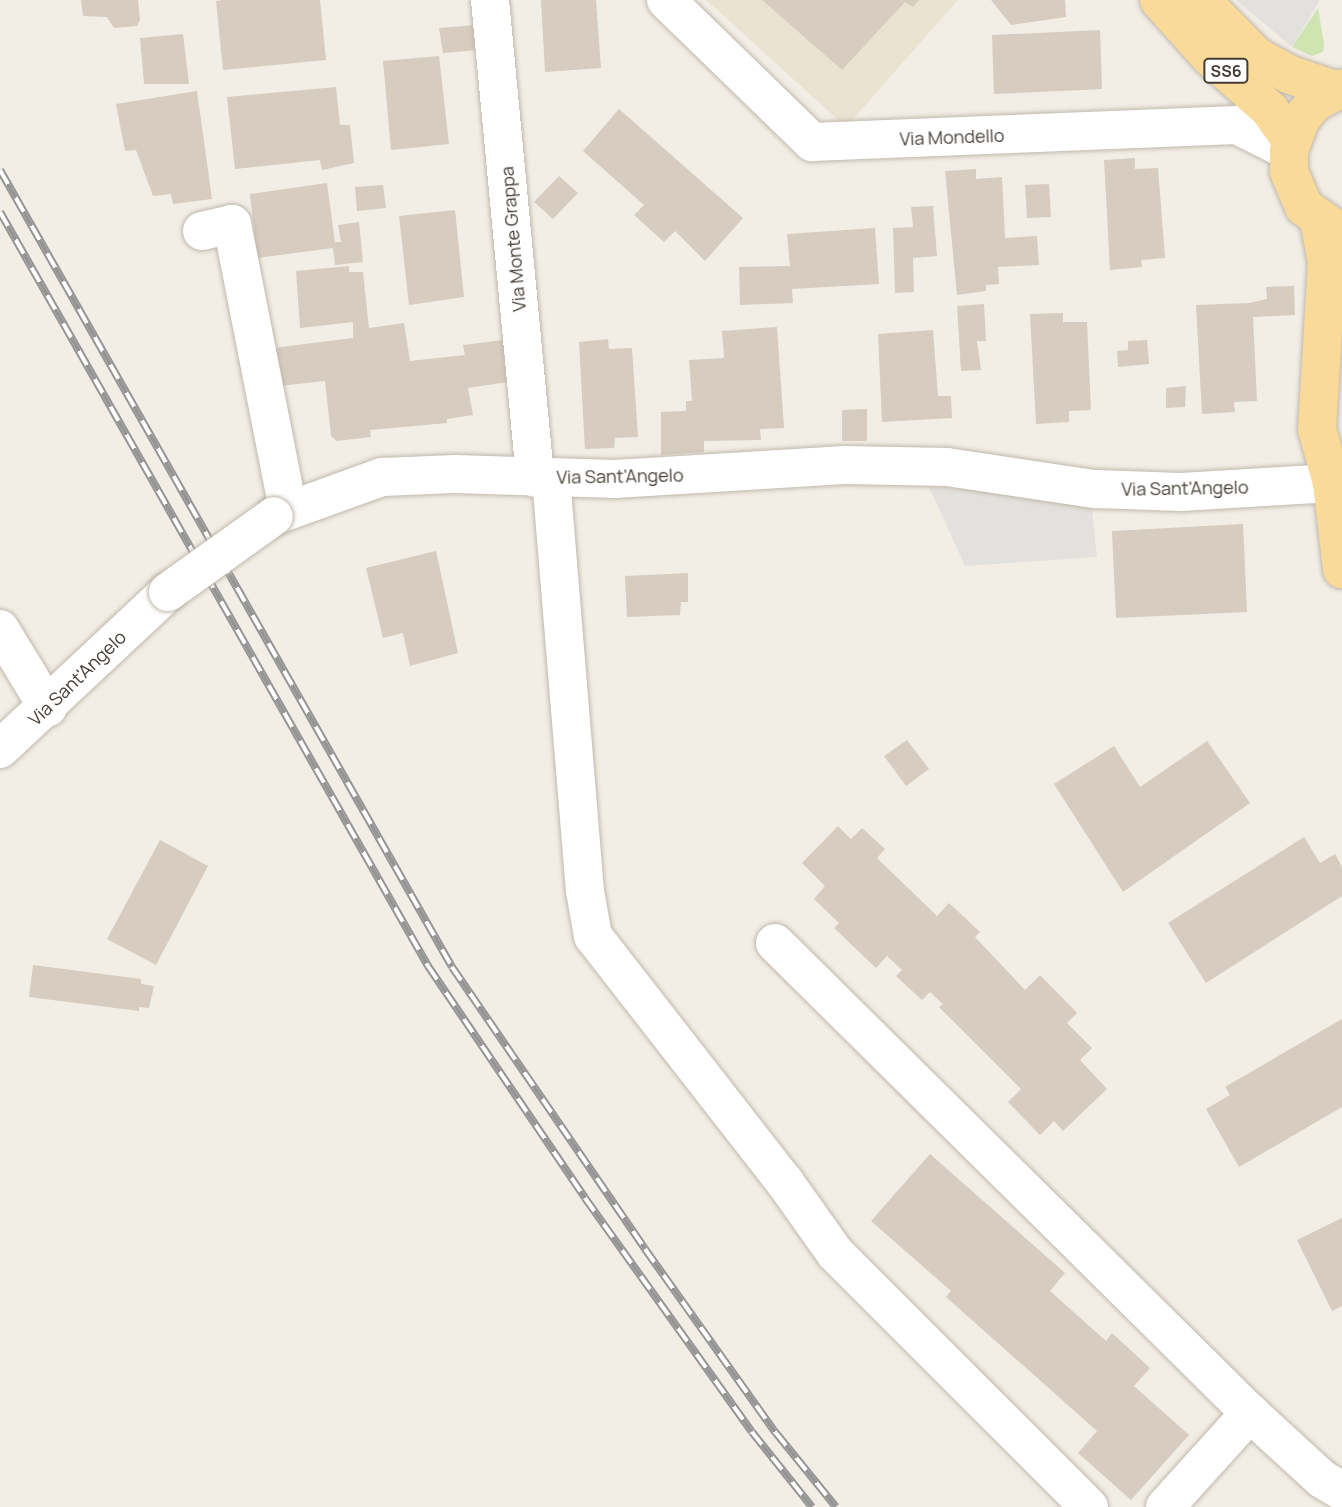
<!DOCTYPE html>
<style>
body{margin:0}
#map{position:relative;width:1342px;height:1507px;overflow:hidden;background:#f2eee6;font-family:Manrope,sans-serif}
div>[style]{position:absolute}
.education>*{inset:0;background:#ebe3d1}
.green>*{inset:0;background:#cfe5b1}
.parking>*{inset:0;background:#e3e1de}
.building>*{inset:0;background:#d6ccbf}
.roads{filter:drop-shadow(0 0 2px #c0b8ac) drop-shadow(0 0 2px #c0b8ac)}
.minor>*{height:38px;margin:-19px;padding:0 19px;transform-origin:19px;border-radius:19px;background:#fff}
.primary>*{height:38px;margin:-19px;padding:0 19px;transform-origin:19px;border-radius:19px;background:#f9da98}
.rail>*{height:8px;margin-top:-4px;transform-origin:0;background:repeating-linear-gradient(90deg,#fff 0 16px,#959595 0 32px);box-sizing:border-box;border-block:2px solid #959595}
.bridges{filter:drop-shadow(0 0 2px #c0b8ac) drop-shadow(0 0 2px #c0b8ac)}
.minor-bridge>*{height:38px;margin:-19px;padding:0 19px;transform-origin:19px;border-radius:19px;background:#fff}
span{translate:-50% -50%;white-space:nowrap;text-align:center;line-height:1.15;-webkit-text-stroke:6px #fff;paint-order:stroke}
.shield-label span{padding:2px 5px;background:#fff;border:2px solid;border-radius:5px;-webkit-text-stroke-width:0}
.shield-label{font-size:16px;color:#453e36;font-weight:700}
.street-label{font-size:18px;color:#453e36}
</style>
<div id="map">
<div class="education">
<div style="clip-path:polygon(706px 0,958px 0,846px 127px)"></div>
</div>
<div class="green">
<div style="clip-path:polygon(1318px 8px,1324px 44px,1323px 52px,1312px 56px,1292px 47px)"></div>
</div>
<div class="parking">
<div style="clip-path:polygon(1236px 0,1320px 0,1292px 47px)"></div>
<div style="clip-path:polygon(929px 487px,1091px 498px,1097px 557px,965px 566px)"></div>
</div>
<div class="building">
<div style="clip-path:polygon(81px 0,138px 0,140px 20px,137px 26px,114px 28px,107px 17px,83px 16px)"></div>
<div style="clip-path:polygon(222px 0,320px 0,326px 60px,223px 70px,216px 1px)"></div>
<div style="clip-path:polygon(541px 0,596px 0,601px 68px,545px 72px)"></div>
<div style="clip-path:polygon(762px 0,919px 0,913px 7px,905px 2px,842px 70px)"></div>
<div style="clip-path:polygon(991px 0,1065px 0,1066px 17px,1011px 25px)"></div>
<div style="clip-path:polygon(476px 25px,478px 50px,443px 53px,439px 28px)"></div>
<div style="clip-path:polygon(1100px 30px,1102px 89px,994px 94px,992px 35px)"></div>
<div style="clip-path:polygon(183px 34px,189px 84px,144px 84px,140px 38px)"></div>
<div style="clip-path:polygon(439px 56px,449px 144px,391px 150px,383px 61px)"></div>
<div style="clip-path:polygon(336px 87px,340px 125px,350px 125px,354px 163px,322px 170px,320px 160px,235px 169px,227px 97px)"></div>
<div style="clip-path:polygon(197px 91px,212px 199px,173px 204px,171px 194px,153px 196px,136px 150px,125px 151px,116px 104px)"></div>
<div style="clip-path:polygon(619px 109px,743px 218px,705px 261px,675px 231px,664px 242px,634px 215px,644px 205px,583px 151px)"></div>
<div style="clip-path:polygon(1135px 158px,1135px 169px,1158px 168px,1165px 258px,1141px 260px,1142px 267px,1110px 270px,1104px 160px)"></div>
<div style="clip-path:polygon(976px 169px,976px 179px,1002px 177px,1005px 238px,1037px 236px,1039px 265px,998px 267px,999px 284px,986px 285px,986px 291px,957px 295px,945px 171px)"></div>
<div style="clip-path:polygon(559px 176px,578px 193px,553px 219px,534px 202px)"></div>
<div style="clip-path:polygon(327px 183px,335px 242px,341px 242px,338px 225px,359px 222px,363px 262px,335px 265px,333px 248px,257px 258px,250px 194px)"></div>
<div style="clip-path:polygon(1049px 184px,1051px 217px,1027px 218px,1025px 185px)"></div>
<div style="clip-path:polygon(383px 185px,386px 208px,357px 211px,355px 187px)"></div>
<div style="clip-path:polygon(933px 206px,937px 256px,913px 258px,914px 292px,895px 293px,893px 228px,913px 227px,911px 207px)"></div>
<div style="clip-path:polygon(455px 210px,464px 297px,409px 305px,399px 216px)"></div>
<div style="clip-path:polygon(875px 228px,879px 284px,792px 289px,793px 303px,740px 305px,739px 267px,790px 266px,787px 234px)"></div>
<div style="clip-path:polygon(349px 266px,349px 272px,363px 272px,369px 328px,404px 323px,410px 361px,465px 355px,463px 345px,503px 340px,507px 382px,468px 388px,473px 415px,447px 419px,447px 423px,370px 430px,371px 437px,337px 441px,331px 436px,325px 381px,279px 386px,273px 348px,353px 338px,353px 322px,300px 328px,296px 271px)"></div>
<div style="clip-path:polygon(1294px 286px,1295px 315px,1253px 317px,1257px 401px,1234px 402px,1235px 412px,1202px 414px,1196px 305px,1249px 303px,1267px 299px,1266px 287px)"></div>
<div style="clip-path:polygon(984px 304px,986px 341px,977px 341px,981px 370px,961px 371px,957px 306px)"></div>
<div style="clip-path:polygon(1063px 313px,1063px 322px,1087px 322px,1091px 410px,1069px 411px,1069px 422px,1036px 424px,1030px 314px)"></div>
<div style="clip-path:polygon(777px 327px,784px 428px,760px 429px,761px 440px,704px 441px,704px 452px,661px 455px,661px 412px,686px 411px,686px 401px,692px 401px,689px 360px,724px 358px,722px 331px)"></div>
<div style="clip-path:polygon(933px 330px,938px 396px,951px 396px,952px 418px,882px 422px,878px 334px)"></div>
<div style="clip-path:polygon(608px 339px,609px 349px,632px 348px,638px 437px,615px 438px,614px 448px,585px 449px,579px 342px)"></div>
<div style="clip-path:polygon(1147px 340px,1149px 364px,1118px 367px,1117px 351px,1128px 350px,1128px 341px)"></div>
<div style="clip-path:polygon(1186px 386px,1185px 407px,1166px 408px,1166px 388px)"></div>
<div style="clip-path:polygon(867px 409px,867px 441px,842px 441px,842px 410px)"></div>
<div style="clip-path:polygon(1243px 524px,1247px 612px,1116px 618px,1112px 531px)"></div>
<div style="clip-path:polygon(436px 551px,458px 653px,410px 666px,403px 633px,383px 638px,366px 568px)"></div>
<div style="clip-path:polygon(688px 573px,688px 602px,681px 602px,680px 615px,627px 617px,625px 576px)"></div>
<div style="clip-path:polygon(907px 740px,929px 769px,906px 786px,884px 756px)"></div>
<div style="clip-path:polygon(1207px 741px,1250px 803px,1123px 892px,1054px 784px,1114px 746px,1140px 787px)"></div>
<div style="clip-path:polygon(838px 826px,851px 839px,862px 828px,885px 849px,877px 858px,937px 916px,949px 903px,980px 932px,975px 937px,1025px 990px,1040px 975px,1077px 1013px,1067px 1023px,1092px 1048px,1080px 1060px,1107px 1089px,1063px 1131px,1054px 1121px,1040px 1135px,1008px 1102px,1021px 1089px,939px 1007px,943px 1004px,930px 992px,922px 1000px,896px 976px,902px 970px,887px 956px,876px 968px,834px 928px,839px 923px,814px 899px,825px 886px,802px 863px)"></div>
<div style="clip-path:polygon(1304px 837px,1320px 863px,1335px 854px,1342px 867px,1342px 896px,1206px 983px,1168px 923px)"></div>
<div style="clip-path:polygon(160px 840px,208px 866px,156px 965px,107px 939px)"></div>
<div style="clip-path:polygon(33px 965px,141px 979px,141px 984px,154px 986px,149px 1008px,139px 1007px,139px 1011px,29px 997px)"></div>
<div style="clip-path:polygon(1342px 1019px,1342px 1107px,1239px 1167px,1206px 1109px,1230px 1095px,1225px 1087px)"></div>
<div style="clip-path:polygon(930px 1154px,1065px 1273px,1050px 1291px,1106px 1341px,1112px 1333px,1150px 1368px,1134px 1386px,1189px 1435px,1131px 1500px,1078px 1453px,1097px 1431px,946px 1297px,951px 1291px,871px 1221px)"></div>
<div style="clip-path:polygon(1342px 1218px,1342px 1306px,1332px 1311px,1297px 1240px)"></div>
</div>
<div class="roads">
<div class="minor">
<div style="left:490px;top:0;width:480px;rotate:84.6deg"></div>
<div style="left:666px;top:0;width:204px;rotate:44.2deg"></div>
<div style="left:812px;top:142px;width:425px;rotate:-2.3deg"></div>
<div style="left:1237px;top:125px;width:58px;rotate:26.6deg"></div>
<div style="left:202px;top:231px;width:31px;rotate:-13deg"></div>
<div style="left:232px;top:224px;width:291px;rotate:78.9deg"></div>
<div style="left:551px;top:478px;width:414px;rotate:85.3deg"></div>
<div style="left:585px;top:891px;width:46px;rotate:79.9deg"></div>
<div style="left:593px;top:936px;width:311px;rotate:52.1deg"></div>
<div style="left:784px;top:1181px;width:88px;rotate:54.7deg"></div>
<div style="left:835px;top:1253px;width:359px;rotate:45deg"></div>
<div style="left:274px;top:516px;width:115px;rotate:-19.9deg"></div>
<div style="left:382px;top:477px;width:73px;rotate:-2.4deg"></div>
<div style="left:455px;top:474px;width:160px;rotate:1.8deg"></div>
<div style="left:615px;top:479px;width:230px;rotate:-3.5deg"></div>
<div style="left:845px;top:465px;width:102px;rotate:1.1deg"></div>
<div style="left:947px;top:467px;width:150px;rotate:8.5deg"></div>
<div style="left:1095px;top:489px;width:86px;rotate:2deg"></div>
<div style="left:1181px;top:492px;width:151px;rotate:-3.4deg"></div>
<div style="left:1332px;top:483px;width:15px;rotate:-48deg"></div>
<div style="left:0;top:629px;width:92px;rotate:58.7deg"></div>
<div style="left:0;top:749px;width:230px;rotate:-43.1deg"></div>
<div style="left:775px;top:943px;width:668px;rotate:44.7deg"></div>
<div style="left:1250px;top:1413px;width:98px;rotate:42.5deg"></div>
<div style="left:1322px;top:1479px;width:23px;rotate:31deg"></div>
<div style="left:1165px;top:1507px;width:127px;rotate:-47.9deg"></div>
</div>
<div class="primary">
<div style="left:1159px;top:0;width:76px;rotate:48.2deg"></div>
<div style="left:1210px;top:57px;width:79px;rotate:41.4deg"></div>
<div style="left:1269px;top:109px;width:39px;rotate:55deg"></div>
<div style="left:1201px;top:0;width:78px;rotate:45.5deg"></div>
<div style="left:1256px;top:56px;width:37px;rotate:29deg"></div>
<div style="left:1288px;top:74px;width:50px;rotate:18.8deg"></div>
<div style="left:1319px;top:221px;width:42px;rotate:79deg"></div>
<div style="left:1327px;top:262px;width:167px;rotate:93.4deg"></div>
<div style="left:1317px;top:429px;width:56px;rotate:74.5deg"></div>
<div style="left:1332px;top:483px;width:87px;rotate:83.4deg"></div>
<div style="left:1340px;top:232px;width:44px;rotate:-145.2deg"></div>
<div style="left:1304px;top:207px;width:39px;rotate:-113deg"></div>
<div style="left:1289px;top:171px;width:20px;rotate:-90deg"></div>
<div style="left:1289px;top:151px;width:33px;rotate:-70deg"></div>
<div style="left:1300px;top:120px;width:23px;rotate:-50deg"></div>
<div style="left:1315px;top:102px;width:30px;rotate:-27deg"></div>
</div>
</div>
<div class="rail">
<div style="left:0;top:170px;width:916px;rotate:60.44deg"></div>
<div style="left:452px;top:967px;width:342px;rotate:55.6deg"></div>
<div style="left:645px;top:1249px;width:226px;rotate:54.6deg"></div>
<div style="left:776px;top:1433px;width:95px;rotate:51deg"></div>
<div style="left:0;top:212px;width:867px;rotate:60.42deg"></div>
<div style="left:428px;top:966px;width:280px;rotate:55.9deg"></div>
<div style="left:585px;top:1198px;width:287px;rotate:54.5deg"></div>
<div style="left:752px;top:1432px;width:96px;rotate:51.3deg"></div>
</div>
<div class="bridges">
<div class="minor-bridge">
<div style="left:168px;top:592px;width:130px;rotate:-35.6deg"></div>
</div>
</div>
<div class="shield-label">
<span style="left:1226px;top:71px">SS6</span>
</div>
<div class="street-label">
<span style="left:952px;top:137px;rotate:-2deg">Via Mondello</span>
<span style="left:513px;top:239px;rotate:-95deg">Via Monte Grappa</span>
<span style="left:620px;top:476px;rotate:-1deg">Via Sant'Angelo</span>
<span style="left:1185px;top:488px;rotate:-1deg">Via Sant'Angelo</span>
<span style="left:77px;top:678px;rotate:-44deg">Via Sant'Angelo</span>
</div>
</div>
